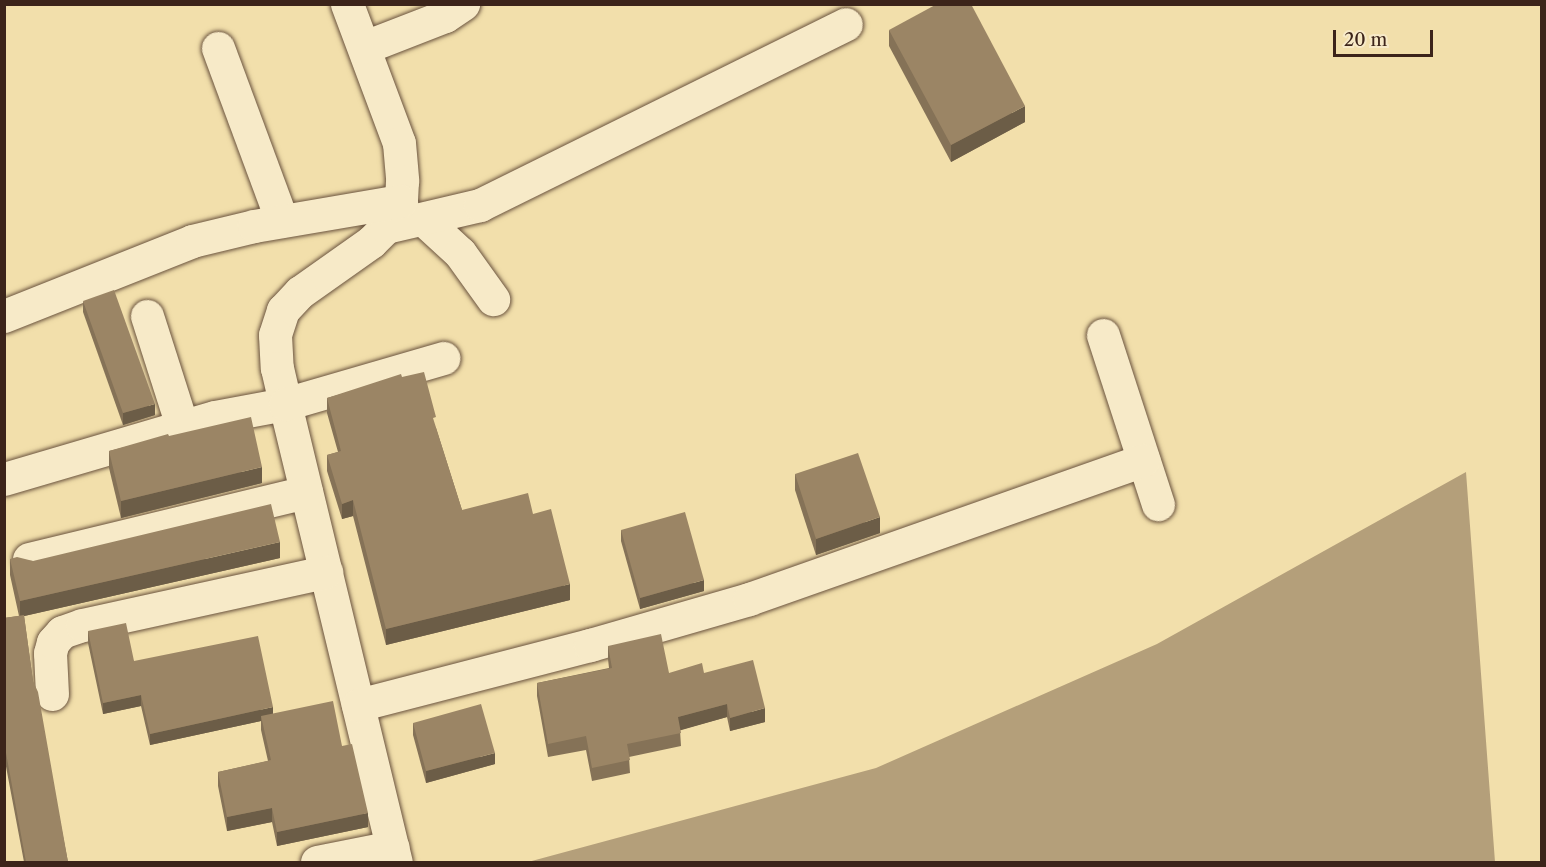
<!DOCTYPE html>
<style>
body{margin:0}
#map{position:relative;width:1546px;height:867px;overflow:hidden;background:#f2dfab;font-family:"Libre Caslon Text",serif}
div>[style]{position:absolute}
.water>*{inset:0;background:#b49f7a}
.roads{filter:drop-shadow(0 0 2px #6a533e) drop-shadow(0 0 2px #6a533e)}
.minor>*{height:33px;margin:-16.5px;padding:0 16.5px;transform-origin:16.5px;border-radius:16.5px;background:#f7eac8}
.wall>*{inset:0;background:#857257}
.shaded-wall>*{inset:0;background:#6c5d47}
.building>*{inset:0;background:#9b8565}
span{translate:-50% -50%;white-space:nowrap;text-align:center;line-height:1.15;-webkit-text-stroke:4.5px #f7eac8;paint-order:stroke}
.frame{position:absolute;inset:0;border:6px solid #3c241a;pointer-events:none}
.scale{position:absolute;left:1333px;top:30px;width:100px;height:27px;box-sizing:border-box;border:3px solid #3c241a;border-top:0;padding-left:8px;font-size:18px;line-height:21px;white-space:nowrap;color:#3c241a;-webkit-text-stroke:4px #f7eac8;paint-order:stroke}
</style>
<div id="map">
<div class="water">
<div style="clip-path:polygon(1466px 472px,1495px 862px,528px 862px,876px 768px,1157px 644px)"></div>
</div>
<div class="roads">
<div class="minor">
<div style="left:347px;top:4px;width:148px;rotate:69.5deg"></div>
<div style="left:399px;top:143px;width:38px;rotate:85deg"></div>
<div style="left:402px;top:181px;width:20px;rotate:93deg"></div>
<div style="left:401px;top:201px;width:30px;rotate:120deg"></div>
<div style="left:386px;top:227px;width:21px;rotate:135deg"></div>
<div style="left:371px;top:242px;width:87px;rotate:144.8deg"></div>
<div style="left:300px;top:292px;width:25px;rotate:133deg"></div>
<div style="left:283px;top:310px;width:26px;rotate:108deg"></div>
<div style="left:275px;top:335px;width:33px;rotate:87deg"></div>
<div style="left:277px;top:368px;width:37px;rotate:77deg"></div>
<div style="left:285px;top:404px;width:471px;rotate:76.4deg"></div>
<div style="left:365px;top:47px;width:86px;rotate:-21.2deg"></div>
<div style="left:445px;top:16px;width:22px;rotate:-34deg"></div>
<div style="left:218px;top:48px;width:184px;rotate:69.7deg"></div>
<div style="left:423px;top:219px;width:50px;rotate:42.6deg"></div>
<div style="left:460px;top:253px;width:57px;rotate:54.3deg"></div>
<div style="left:386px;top:227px;width:97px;rotate:-13.2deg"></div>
<div style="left:480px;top:205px;width:408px;rotate:-26.3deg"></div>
<div style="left:4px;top:316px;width:202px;rotate:-21.7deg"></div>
<div style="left:192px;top:241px;width:64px;rotate:-13.6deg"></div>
<div style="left:254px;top:226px;width:149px;rotate:-9.7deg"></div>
<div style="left:147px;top:316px;width:115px;rotate:72.3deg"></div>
<div style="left:1103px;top:335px;width:178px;rotate:72deg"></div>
<div style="left:4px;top:479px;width:220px;rotate:-16.4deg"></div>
<div style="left:215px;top:417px;width:71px;rotate:-10.5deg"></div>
<div style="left:285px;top:404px;width:165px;rotate:-16.2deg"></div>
<div style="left:29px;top:559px;width:285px;rotate:-13.6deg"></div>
<div style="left:52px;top:694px;width:41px;rotate:-92.8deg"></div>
<div style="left:50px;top:653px;width:11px;rotate:-75deg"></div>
<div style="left:53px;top:642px;width:13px;rotate:-48deg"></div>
<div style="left:62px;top:632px;width:21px;rotate:-19deg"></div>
<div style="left:82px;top:625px;width:250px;rotate:-12.3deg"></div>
<div style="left:358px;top:705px;width:240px;rotate:-14.5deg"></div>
<div style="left:590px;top:645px;width:166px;rotate:-16.1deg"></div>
<div style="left:749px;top:599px;width:418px;rotate:-19.4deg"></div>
<div style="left:317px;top:862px;width:77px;rotate:-11.2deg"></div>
</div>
</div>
<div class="wall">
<div style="clip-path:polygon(889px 30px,1025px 122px,951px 162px,889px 46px)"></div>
<div style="clip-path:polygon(83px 301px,155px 415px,123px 425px,83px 312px)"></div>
<div style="clip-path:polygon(402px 377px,436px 428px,462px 510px,533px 514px,570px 600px,386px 645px,353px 516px,342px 519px,327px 471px,327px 455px,338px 452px,327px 413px,327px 398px)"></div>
<div style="clip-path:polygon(169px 436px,262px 483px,121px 518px,109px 468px,109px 451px)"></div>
<div style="clip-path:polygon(795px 474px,880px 533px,816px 555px,795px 490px)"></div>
<div style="clip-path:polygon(621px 530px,704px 591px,640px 609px,621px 541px)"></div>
<div style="clip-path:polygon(280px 558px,24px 616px,33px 681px,68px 862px,24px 862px,4px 756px,4px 618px,19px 616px,10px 575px,10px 559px,33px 561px)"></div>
<div style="clip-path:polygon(88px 631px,134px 661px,273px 714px,342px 746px,368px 827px,277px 846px,272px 822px,227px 831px,218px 786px,218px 772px,268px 761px,261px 730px,261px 721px,150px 745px,141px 706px,103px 714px,88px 643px)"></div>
<div style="clip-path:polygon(608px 646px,669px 673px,704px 673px,765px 722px,730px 731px,727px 717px,680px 730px,681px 746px,629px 757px,630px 773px,592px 781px,586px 750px,548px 757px,537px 696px,537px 683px,609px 668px,608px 659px)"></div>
<div style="clip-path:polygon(413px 723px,495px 764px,426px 783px,413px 735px)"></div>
</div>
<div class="shaded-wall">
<div style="clip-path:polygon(1025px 106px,1025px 122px,951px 162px,951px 145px)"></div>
<div style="clip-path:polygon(155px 404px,155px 415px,123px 425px,123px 413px)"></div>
<div style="clip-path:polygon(262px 467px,262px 483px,121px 518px,121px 501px)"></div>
<div style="clip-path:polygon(353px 500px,353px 516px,342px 519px,342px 504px)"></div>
<div style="clip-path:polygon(880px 517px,880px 533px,816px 555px,816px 539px)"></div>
<div style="clip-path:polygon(280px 542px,280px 558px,20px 617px,20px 601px)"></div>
<div style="clip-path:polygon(704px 580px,704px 591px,640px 609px,640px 598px)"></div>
<div style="clip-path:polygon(570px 584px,570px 600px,386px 645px,386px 629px)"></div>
<div style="clip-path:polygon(141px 695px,141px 706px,103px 714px,103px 703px)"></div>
<div style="clip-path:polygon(727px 704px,727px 717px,678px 731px,678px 717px)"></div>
<div style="clip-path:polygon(273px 707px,273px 719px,261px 716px,261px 721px,150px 745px,150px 734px)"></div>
<div style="clip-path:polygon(765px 708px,765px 722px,730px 731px,730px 718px)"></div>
<div style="clip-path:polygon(495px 753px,495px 764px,426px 783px,426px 771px)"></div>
<div style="clip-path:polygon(272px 808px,272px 822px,227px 831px,227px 817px)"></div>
<div style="clip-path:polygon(368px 813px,368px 827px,277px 846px,277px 832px)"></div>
</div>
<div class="building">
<div style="clip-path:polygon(937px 4px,971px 4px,1025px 106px,951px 145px,889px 30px)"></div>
<div style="clip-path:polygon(114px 290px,155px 404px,123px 413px,83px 301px)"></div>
<div style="clip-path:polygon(424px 372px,436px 417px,433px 418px,462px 510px,528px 493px,533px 514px,551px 509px,570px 584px,386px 629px,353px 500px,342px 504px,327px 455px,341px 451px,327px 398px,401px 374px,402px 377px)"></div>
<div style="clip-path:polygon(251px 417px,262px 467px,121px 501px,109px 451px,168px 434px,169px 436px)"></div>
<div style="clip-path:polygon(858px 453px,880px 517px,816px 539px,795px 474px)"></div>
<div style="clip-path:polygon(271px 504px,280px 542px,20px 601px,10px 559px,17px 557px,33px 561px)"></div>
<div style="clip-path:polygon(685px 512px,704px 580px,640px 598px,621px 530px)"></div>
<div style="clip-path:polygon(24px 615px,33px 681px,38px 692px,68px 862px,26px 862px,4px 742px,4px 618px)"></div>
<div style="clip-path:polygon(126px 623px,134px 661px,258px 636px,273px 707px,150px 734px,141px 695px,103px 703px,88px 631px)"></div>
<div style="clip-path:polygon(661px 634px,669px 673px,702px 663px,704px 673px,753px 660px,765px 708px,730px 718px,727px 704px,678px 717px,681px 733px,627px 744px,630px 760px,592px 768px,586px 736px,548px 744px,537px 683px,612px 668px,608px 646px)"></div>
<div style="clip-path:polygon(333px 701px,342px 746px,352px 744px,368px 813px,277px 832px,272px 808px,227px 817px,218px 772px,271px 760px,261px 716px)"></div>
<div style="clip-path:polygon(481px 704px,495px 753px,426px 771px,413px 723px)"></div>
</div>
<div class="frame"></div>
<div class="scale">20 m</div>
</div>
